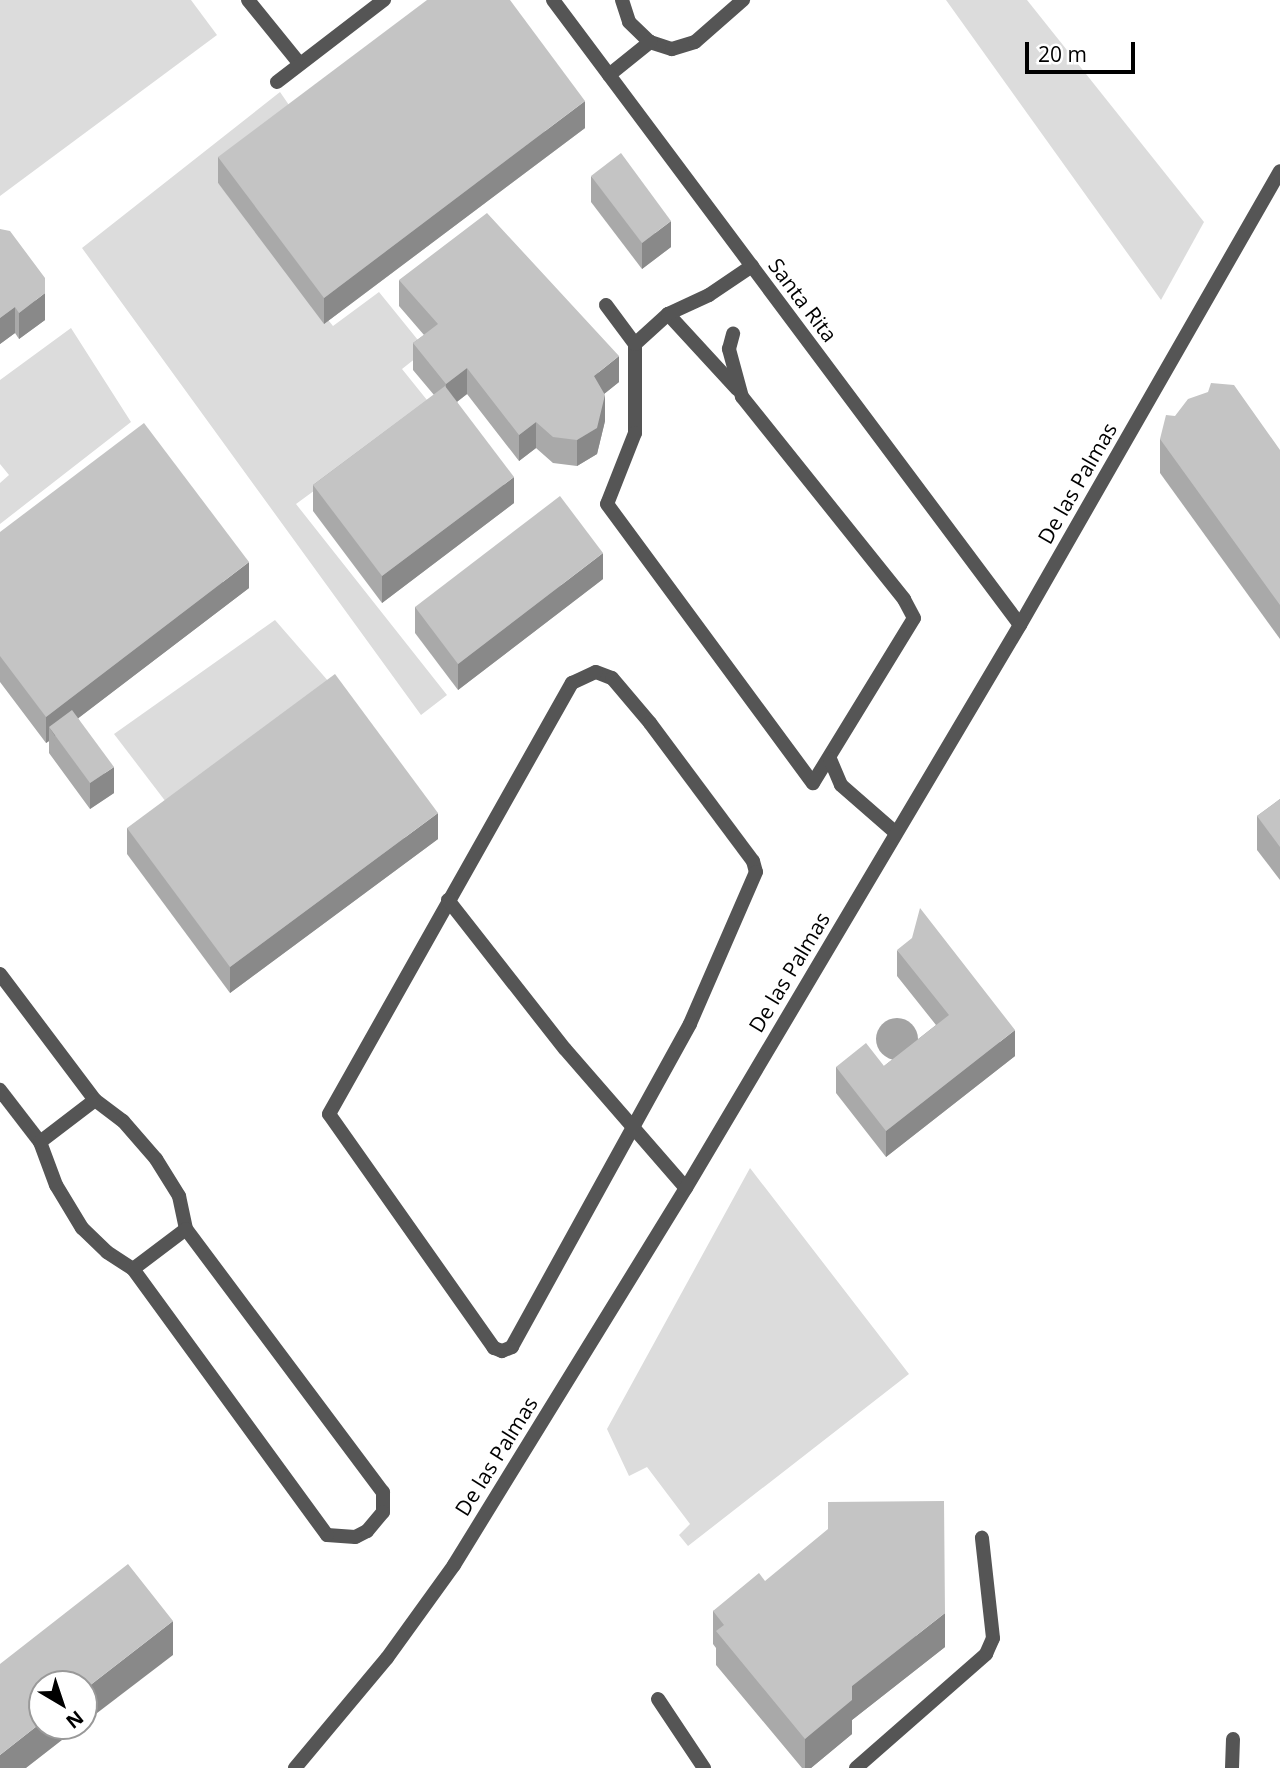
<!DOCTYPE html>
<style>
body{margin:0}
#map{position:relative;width:1280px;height:1768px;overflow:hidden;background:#fff;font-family:"Open Sans",sans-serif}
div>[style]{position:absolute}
.green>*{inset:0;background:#dcdcdc}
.water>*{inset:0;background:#a3a3a3}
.round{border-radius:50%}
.service>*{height:14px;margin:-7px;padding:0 7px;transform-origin:7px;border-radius:7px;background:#555}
.minor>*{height:14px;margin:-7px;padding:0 7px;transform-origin:7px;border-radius:7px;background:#555}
.tertiary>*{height:14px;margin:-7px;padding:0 7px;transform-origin:7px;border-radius:7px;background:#555}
.wall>*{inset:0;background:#a9a9a9}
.shaded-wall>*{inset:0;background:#898989}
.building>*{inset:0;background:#c4c4c4}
span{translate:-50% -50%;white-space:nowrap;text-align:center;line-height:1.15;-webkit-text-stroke:7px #fff;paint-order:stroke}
.street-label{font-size:21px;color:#000}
.north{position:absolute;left:28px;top:1670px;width:70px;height:70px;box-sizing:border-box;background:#fff;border:2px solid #999;border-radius:50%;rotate:141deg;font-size:19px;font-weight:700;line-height:28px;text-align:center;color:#000}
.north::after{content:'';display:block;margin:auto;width:24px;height:32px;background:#000;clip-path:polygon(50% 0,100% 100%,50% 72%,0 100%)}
.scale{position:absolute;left:1025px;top:42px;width:110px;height:32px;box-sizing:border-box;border:4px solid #000;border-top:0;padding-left:9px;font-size:21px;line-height:24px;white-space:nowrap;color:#000;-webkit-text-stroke:5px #fff;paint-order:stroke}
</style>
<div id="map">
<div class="green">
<div style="clip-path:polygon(0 0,191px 0,217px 35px,0 196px)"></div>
<div style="clip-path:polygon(946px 0,1027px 0,1204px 222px,1161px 300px)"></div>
<div style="clip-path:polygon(280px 92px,300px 121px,218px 183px,333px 326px,379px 292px,426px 350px,402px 369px,431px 405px,296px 504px,447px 695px,421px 715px,82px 248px)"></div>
<div style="clip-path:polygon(71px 328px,131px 422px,0 524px,0 483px,9px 475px,0 464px,0 380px)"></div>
<div style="clip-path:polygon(275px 620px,329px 682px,166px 802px,114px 734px)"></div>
<div style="clip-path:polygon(750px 1168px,909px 1374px,688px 1546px,679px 1535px,690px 1524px,647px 1467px,629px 1476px,607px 1429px)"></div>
</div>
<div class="water">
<div class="round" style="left:876px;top:1018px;width:42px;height:42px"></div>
</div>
<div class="service">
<div style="left:248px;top:0;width:81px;rotate:51deg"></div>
<div style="left:622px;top:0;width:23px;rotate:72deg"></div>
<div style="left:629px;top:22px;width:29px;rotate:44deg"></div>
<div style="left:650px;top:42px;width:23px;rotate:18deg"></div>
<div style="left:672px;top:49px;width:24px;rotate:-17deg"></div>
<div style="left:695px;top:42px;width:64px;rotate:-41.2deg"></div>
<div style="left:609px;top:75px;width:53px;rotate:-38.8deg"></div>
<div style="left:277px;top:82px;width:135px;rotate:-37.5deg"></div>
<div style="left:606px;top:305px;width:49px;rotate:53.4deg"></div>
<div style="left:635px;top:344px;width:89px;rotate:90deg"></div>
<div style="left:635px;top:433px;width:76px;rotate:111.5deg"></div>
<div style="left:607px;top:504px;width:347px;rotate:53.6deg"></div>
<div style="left:813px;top:783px;width:193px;rotate:-58.5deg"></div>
<div style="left:914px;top:618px;width:21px;rotate:-118deg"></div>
<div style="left:904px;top:599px;width:259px;rotate:-128.7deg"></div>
<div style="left:742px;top:397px;width:50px;rotate:-105.2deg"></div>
<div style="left:729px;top:349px;width:16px;rotate:-75deg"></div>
<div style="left:668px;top:314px;width:102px;rotate:47.4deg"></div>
<div style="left:635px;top:344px;width:45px;rotate:-42.3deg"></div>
<div style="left:668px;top:314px;width:45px;rotate:-24.9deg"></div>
<div style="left:709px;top:295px;width:52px;rotate:-34deg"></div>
<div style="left:596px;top:672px;width:17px;rotate:21deg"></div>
<div style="left:612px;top:678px;width:59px;rotate:49.8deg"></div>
<div style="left:650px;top:723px;width:172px;rotate:53.3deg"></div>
<div style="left:753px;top:861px;width:11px;rotate:75deg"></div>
<div style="left:756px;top:872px;width:166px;rotate:113.5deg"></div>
<div style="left:690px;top:1024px;width:369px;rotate:118.9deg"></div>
<div style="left:512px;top:1347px;width:11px;rotate:158deg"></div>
<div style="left:502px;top:1351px;width:9px;rotate:-159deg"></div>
<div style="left:494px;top:1348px;width:286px;rotate:-125.2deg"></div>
<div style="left:329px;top:1114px;width:495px;rotate:-60.6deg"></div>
<div style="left:572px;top:683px;width:26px;rotate:-25deg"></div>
<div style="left:830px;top:759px;width:28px;rotate:67deg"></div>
<div style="left:841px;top:785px;width:73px;rotate:41.1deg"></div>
<div style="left:448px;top:900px;width:189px;rotate:51.9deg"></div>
<div style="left:565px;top:1049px;width:184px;rotate:49deg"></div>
<div style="left:658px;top:1699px;width:83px;rotate:56.3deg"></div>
<div style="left:856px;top:1768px;width:173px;rotate:-41.2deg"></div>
<div style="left:986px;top:1654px;width:17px;rotate:-66deg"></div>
<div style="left:993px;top:1638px;width:101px;rotate:-96.3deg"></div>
<div style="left:1232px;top:1768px;width:29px;rotate:-88deg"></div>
</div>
<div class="minor">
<div style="left:553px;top:0;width:780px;rotate:53.23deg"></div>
<div style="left:0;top:974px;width:158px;rotate:53deg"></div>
<div style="left:95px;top:1100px;width:35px;rotate:37deg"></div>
<div style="left:123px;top:1121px;width:50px;rotate:49deg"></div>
<div style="left:156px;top:1159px;width:44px;rotate:58.1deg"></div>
<div style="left:179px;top:1196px;width:34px;rotate:78deg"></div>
<div style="left:186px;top:1229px;width:329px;rotate:53.2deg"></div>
<div style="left:383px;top:1492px;width:20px;rotate:90deg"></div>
<div style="left:383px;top:1512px;width:25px;rotate:130deg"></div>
<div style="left:367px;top:1531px;width:13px;rotate:153deg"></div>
<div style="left:355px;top:1537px;width:28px;rotate:-176deg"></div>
<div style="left:327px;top:1535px;width:329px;rotate:-126.1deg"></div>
<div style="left:133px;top:1269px;width:31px;rotate:-147deg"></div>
<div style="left:107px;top:1252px;width:35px;rotate:-136deg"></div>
<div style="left:82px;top:1228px;width:50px;rotate:-121.2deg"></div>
<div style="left:56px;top:1185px;width:46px;rotate:-110.4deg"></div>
<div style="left:40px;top:1142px;width:66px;rotate:-127.6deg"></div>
<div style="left:40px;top:1142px;width:69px;rotate:-37.4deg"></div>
<div style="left:133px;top:1269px;width:66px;rotate:-37deg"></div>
</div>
<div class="tertiary">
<div style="left:295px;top:1768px;width:143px;rotate:-50.1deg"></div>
<div style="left:387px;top:1658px;width:115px;rotate:-54.2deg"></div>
<div style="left:454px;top:1565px;width:443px;rotate:-58.4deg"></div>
<div style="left:686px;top:1188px;width:655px;rotate:-59.32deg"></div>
<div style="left:1020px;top:625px;width:523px;rotate:-60.2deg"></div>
</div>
<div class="wall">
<div style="clip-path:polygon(585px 128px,324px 324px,218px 183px,218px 157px)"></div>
<div style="clip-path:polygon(591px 176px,671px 247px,642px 269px,591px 202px)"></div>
<div style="clip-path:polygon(0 229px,45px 320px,19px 339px,15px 333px,0 344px)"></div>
<div style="clip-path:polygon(399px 280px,619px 382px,604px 394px,605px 421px,597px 454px,577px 466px,553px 463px,536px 448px,519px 461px,467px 394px,457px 402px,514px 503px,382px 603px,313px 511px,313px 485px,434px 395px,413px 370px,413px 343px,424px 335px,399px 306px)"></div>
<div style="clip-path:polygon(1160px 439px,1280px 450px,1280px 639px,1160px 473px)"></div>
<div style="clip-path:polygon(0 532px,249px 588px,78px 718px,114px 793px,90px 809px,49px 753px,49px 741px,46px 743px,0 682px)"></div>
<div style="clip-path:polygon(603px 579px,458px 690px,415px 633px,415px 607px)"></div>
<div style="clip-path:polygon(1280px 799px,1280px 880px,1257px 850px,1257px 816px)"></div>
<div style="clip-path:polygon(127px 828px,438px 839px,230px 993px,127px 854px)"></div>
<div style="clip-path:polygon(897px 950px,1015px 1056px,886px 1157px,836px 1093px,836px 1067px,884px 1066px,936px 1025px,897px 976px)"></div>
<div style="clip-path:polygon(765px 1581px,945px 1647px,852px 1720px,852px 1734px,811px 1768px,802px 1768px,716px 1665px,716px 1648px,713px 1644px,713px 1611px)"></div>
</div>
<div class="shaded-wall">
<div style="clip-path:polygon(585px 101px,585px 128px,324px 324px,324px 298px)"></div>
<div style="clip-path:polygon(671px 221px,671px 247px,642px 269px,642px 243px)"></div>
<div style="clip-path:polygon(45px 293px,45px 320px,19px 339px,19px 313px)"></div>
<div style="clip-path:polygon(15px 307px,15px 333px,0 344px,0 318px)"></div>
<div style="clip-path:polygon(619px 356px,619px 382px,594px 402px,594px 376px)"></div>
<div style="clip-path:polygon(467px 368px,467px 394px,446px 410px,446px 384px)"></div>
<div style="clip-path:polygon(605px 395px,605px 421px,597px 454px,577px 466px,577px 440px)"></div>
<div style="clip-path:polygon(536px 422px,536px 448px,519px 461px,519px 435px)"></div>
<div style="clip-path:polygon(514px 477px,514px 503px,382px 603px,382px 576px)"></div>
<div style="clip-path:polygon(603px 553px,603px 579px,458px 690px,458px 664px)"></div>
<div style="clip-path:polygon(249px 562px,249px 588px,55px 736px,49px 727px,49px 741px,46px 743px,46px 717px)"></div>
<div style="clip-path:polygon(114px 767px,114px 793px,90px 809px,90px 783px)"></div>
<div style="clip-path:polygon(438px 813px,438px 839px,230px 993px,230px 967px)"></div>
<div style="clip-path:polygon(1015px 1030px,1015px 1056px,886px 1157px,886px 1131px)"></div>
<div style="clip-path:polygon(945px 1613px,945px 1647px,852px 1720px,852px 1734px,811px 1768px,805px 1768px,805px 1739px,852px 1686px)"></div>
<div style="clip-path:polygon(173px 1621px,173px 1655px,84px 1723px,84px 1690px)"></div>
<div style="clip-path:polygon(42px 1722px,42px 1726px,80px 1726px,26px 1768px,0 1768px,0 1755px)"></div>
</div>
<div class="building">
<div style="clip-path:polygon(427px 0,510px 0,585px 101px,324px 298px,218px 157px)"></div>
<div style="clip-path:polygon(621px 153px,671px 221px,642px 243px,591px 176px)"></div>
<div style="clip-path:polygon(487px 213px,619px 356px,594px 376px,605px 395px,597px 428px,577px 440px,553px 437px,536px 422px,519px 435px,467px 368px,446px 384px,413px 343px,438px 324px,399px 280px)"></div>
<div style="clip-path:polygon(0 229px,10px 231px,45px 278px,45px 293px,19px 313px,15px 307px,0 318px)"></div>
<div style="clip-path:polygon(1211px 383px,1234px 385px,1280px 450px,1280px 605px,1160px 439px,1166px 415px,1175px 416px,1188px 399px,1208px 392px)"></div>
<div style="clip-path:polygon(445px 386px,514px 477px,382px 576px,313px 485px)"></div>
<div style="clip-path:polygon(144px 423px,249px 562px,46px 717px,0 656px,0 532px)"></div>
<div style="clip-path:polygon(560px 496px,603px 553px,458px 664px,415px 607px)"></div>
<div style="clip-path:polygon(335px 674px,438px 813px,230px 967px,127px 828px)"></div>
<div style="clip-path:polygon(72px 710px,114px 767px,90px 783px,49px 727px)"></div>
<div style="clip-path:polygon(1280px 799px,1280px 847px,1257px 816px)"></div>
<div style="clip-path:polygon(920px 908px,1015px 1030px,886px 1131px,836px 1067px,866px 1043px,884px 1066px,949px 1015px,897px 950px,912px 938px)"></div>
<div style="clip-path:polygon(944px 1501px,945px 1613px,852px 1686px,852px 1700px,805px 1739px,716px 1631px,724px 1625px,713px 1611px,759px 1573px,765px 1581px,828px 1529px,828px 1502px)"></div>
<div style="clip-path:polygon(128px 1564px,173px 1621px,84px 1690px,84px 1684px,42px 1684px,42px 1722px,0 1755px,0 1664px)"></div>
</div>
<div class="street-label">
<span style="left:803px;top:300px;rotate:53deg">Santa Rita</span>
<span style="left:1077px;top:483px;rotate:-60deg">De las Palmas</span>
<span style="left:789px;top:972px;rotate:-59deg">De las Palmas</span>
<span style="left:496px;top:1456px;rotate:-58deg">De las Palmas</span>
</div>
<div class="north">N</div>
<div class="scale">20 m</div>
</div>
